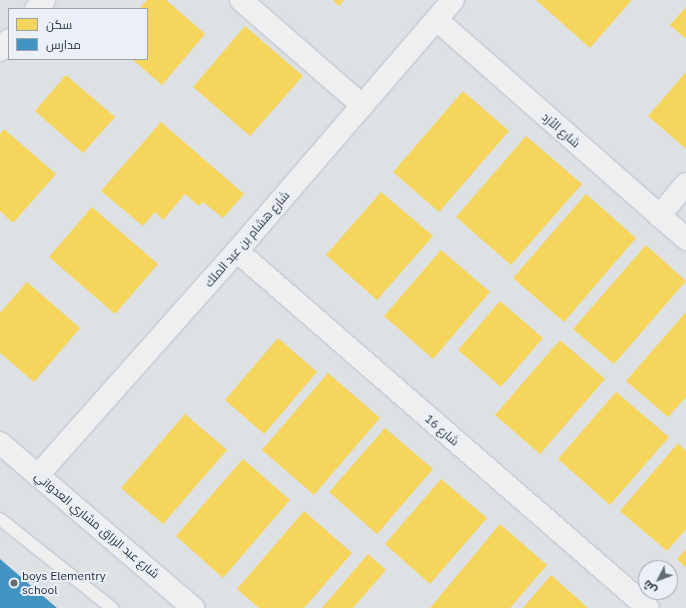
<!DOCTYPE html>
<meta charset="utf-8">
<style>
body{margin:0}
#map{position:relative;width:686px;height:608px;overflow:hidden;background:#dee1e4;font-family:"IBM Plex Sans",Cairo,sans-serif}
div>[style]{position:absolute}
.homes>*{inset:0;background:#f6d55c}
.schools>*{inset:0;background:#4393c3}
.roads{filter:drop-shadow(0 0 1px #bcbfc2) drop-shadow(0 0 1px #bcbfc2)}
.service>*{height:12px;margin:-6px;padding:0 6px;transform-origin:6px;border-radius:6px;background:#edeff1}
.minor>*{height:22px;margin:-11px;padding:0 11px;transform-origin:11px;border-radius:11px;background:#edeff1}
.dots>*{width:11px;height:11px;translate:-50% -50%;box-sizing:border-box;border:2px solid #eaf0f5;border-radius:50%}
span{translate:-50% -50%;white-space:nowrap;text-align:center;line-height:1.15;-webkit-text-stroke:4px #eaf0f5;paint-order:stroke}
.street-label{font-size:12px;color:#24303e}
.poi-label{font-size:12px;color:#24303e}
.left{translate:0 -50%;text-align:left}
.legend{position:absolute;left:8px;top:8px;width:140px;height:52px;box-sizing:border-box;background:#eaf0f5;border:1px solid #9ba3ac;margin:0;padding:5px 7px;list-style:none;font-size:12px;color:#24303e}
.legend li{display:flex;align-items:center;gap:8px;height:20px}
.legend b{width:20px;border:1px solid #9ba3ac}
.north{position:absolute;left:638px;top:560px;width:40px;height:40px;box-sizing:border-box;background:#eaf0f5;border:1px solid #9ba3ac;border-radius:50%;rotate:228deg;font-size:11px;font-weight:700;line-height:16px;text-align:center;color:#24303e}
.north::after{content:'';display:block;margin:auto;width:14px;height:18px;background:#656e78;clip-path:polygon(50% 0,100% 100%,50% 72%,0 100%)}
</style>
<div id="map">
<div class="homes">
<div style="clip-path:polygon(147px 0,166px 0,205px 34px,162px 85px,132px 59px,147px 59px,147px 9px,139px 9px)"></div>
<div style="clip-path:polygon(333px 0,344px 0,339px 6px)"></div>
<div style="clip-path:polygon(536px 0,630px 0,631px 1px,590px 48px)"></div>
<div style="clip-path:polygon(686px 7px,686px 39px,670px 25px)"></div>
<div style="clip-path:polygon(245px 26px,303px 76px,250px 136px,193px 87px)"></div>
<div style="clip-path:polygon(686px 72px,686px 149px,648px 116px)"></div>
<div style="clip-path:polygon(66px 75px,115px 117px,83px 153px,35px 111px)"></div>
<div style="clip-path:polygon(463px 91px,509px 131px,439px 212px,393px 172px)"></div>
<div style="clip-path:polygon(161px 122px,244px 194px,223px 218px,203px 202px,199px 206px,185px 194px,163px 220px,155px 212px,143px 226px,101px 191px)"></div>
<div style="clip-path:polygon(4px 129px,56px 174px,13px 223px,0 211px,0 134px)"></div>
<div style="clip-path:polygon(526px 136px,582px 184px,511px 265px,456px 217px)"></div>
<div style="clip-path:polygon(381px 192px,433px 236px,377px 300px,326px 255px)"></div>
<div style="clip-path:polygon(586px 194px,636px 238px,564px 322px,513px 278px)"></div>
<div style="clip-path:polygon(92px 207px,158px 264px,115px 314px,49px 257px)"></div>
<div style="clip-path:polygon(646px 245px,686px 281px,614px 364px,573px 329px)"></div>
<div style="clip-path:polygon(441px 250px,490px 292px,433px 359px,384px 316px)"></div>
<div style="clip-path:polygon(27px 282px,80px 328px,34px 382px,0 353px,0 313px)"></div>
<div style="clip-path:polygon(500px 301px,543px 338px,501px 387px,458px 350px)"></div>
<div style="clip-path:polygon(686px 312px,686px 397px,668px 417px,626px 381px)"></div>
<div style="clip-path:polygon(278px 338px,317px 372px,264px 434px,225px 400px)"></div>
<div style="clip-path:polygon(560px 340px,605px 379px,540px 454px,495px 415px)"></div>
<div style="clip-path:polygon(328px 373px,380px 418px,314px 495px,262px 450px)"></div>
<div style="clip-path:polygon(616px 392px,669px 437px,610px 505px,558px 459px)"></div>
<div style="clip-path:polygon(185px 414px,227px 450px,163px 524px,121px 488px)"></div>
<div style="clip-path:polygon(385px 428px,433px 469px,377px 534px,329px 492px)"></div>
<div style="clip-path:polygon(678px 443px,686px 451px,686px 529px,667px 551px,620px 511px)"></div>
<div style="clip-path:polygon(243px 459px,290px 500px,223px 578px,176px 536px)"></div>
<div style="clip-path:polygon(441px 479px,487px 518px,430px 584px,385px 544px)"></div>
<div style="clip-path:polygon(304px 511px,352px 553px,304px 608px,259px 608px,237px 589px)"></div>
<div style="clip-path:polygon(500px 524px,547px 565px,510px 608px,430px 608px)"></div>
<div style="clip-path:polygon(686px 549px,686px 568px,677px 559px)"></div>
<div style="clip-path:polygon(368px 554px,386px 570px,353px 608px,322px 608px)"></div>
<div style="clip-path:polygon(551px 575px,588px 608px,523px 608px)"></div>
</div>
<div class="schools">
<div style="clip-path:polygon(0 559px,57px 608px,0 608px)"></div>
</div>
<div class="roads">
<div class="service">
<div style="left:0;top:519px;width:143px;rotate:38.5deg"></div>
</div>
<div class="minor">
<div style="left:241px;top:0;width:160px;rotate:41deg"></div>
<div style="left:36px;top:9px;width:12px;rotate:-48deg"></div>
<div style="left:437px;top:20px;width:332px;rotate:41.3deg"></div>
<div style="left:0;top:50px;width:13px;rotate:-48deg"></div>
<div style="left:659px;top:216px;width:42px;rotate:-49.8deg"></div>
<div style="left:237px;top:251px;width:544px;rotate:40.98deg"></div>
<div style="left:0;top:443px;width:254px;rotate:40.5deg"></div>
<div style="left:38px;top:475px;width:300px;rotate:-48.4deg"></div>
<div style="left:237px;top:251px;width:331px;rotate:-49.3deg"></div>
</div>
</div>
<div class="dots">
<div style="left:14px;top:583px;background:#656e78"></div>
</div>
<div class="street-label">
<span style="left:561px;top:130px;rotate:41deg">شارع الأزد</span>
<span style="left:247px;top:239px;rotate:-49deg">شارع هشام بن عبد الملك</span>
<span style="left:442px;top:430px;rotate:41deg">شارع 16</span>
<span style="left:97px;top:525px;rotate:40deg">شارع عبد الرزاق مشاري العدواني</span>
</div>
<div class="poi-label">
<span class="left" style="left:22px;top:583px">boys Elementry<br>school</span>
</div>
<ul class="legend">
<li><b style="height:11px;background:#f6d55c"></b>سكن</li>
<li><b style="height:11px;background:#4393c3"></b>مدارس</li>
</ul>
<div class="north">ش</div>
</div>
